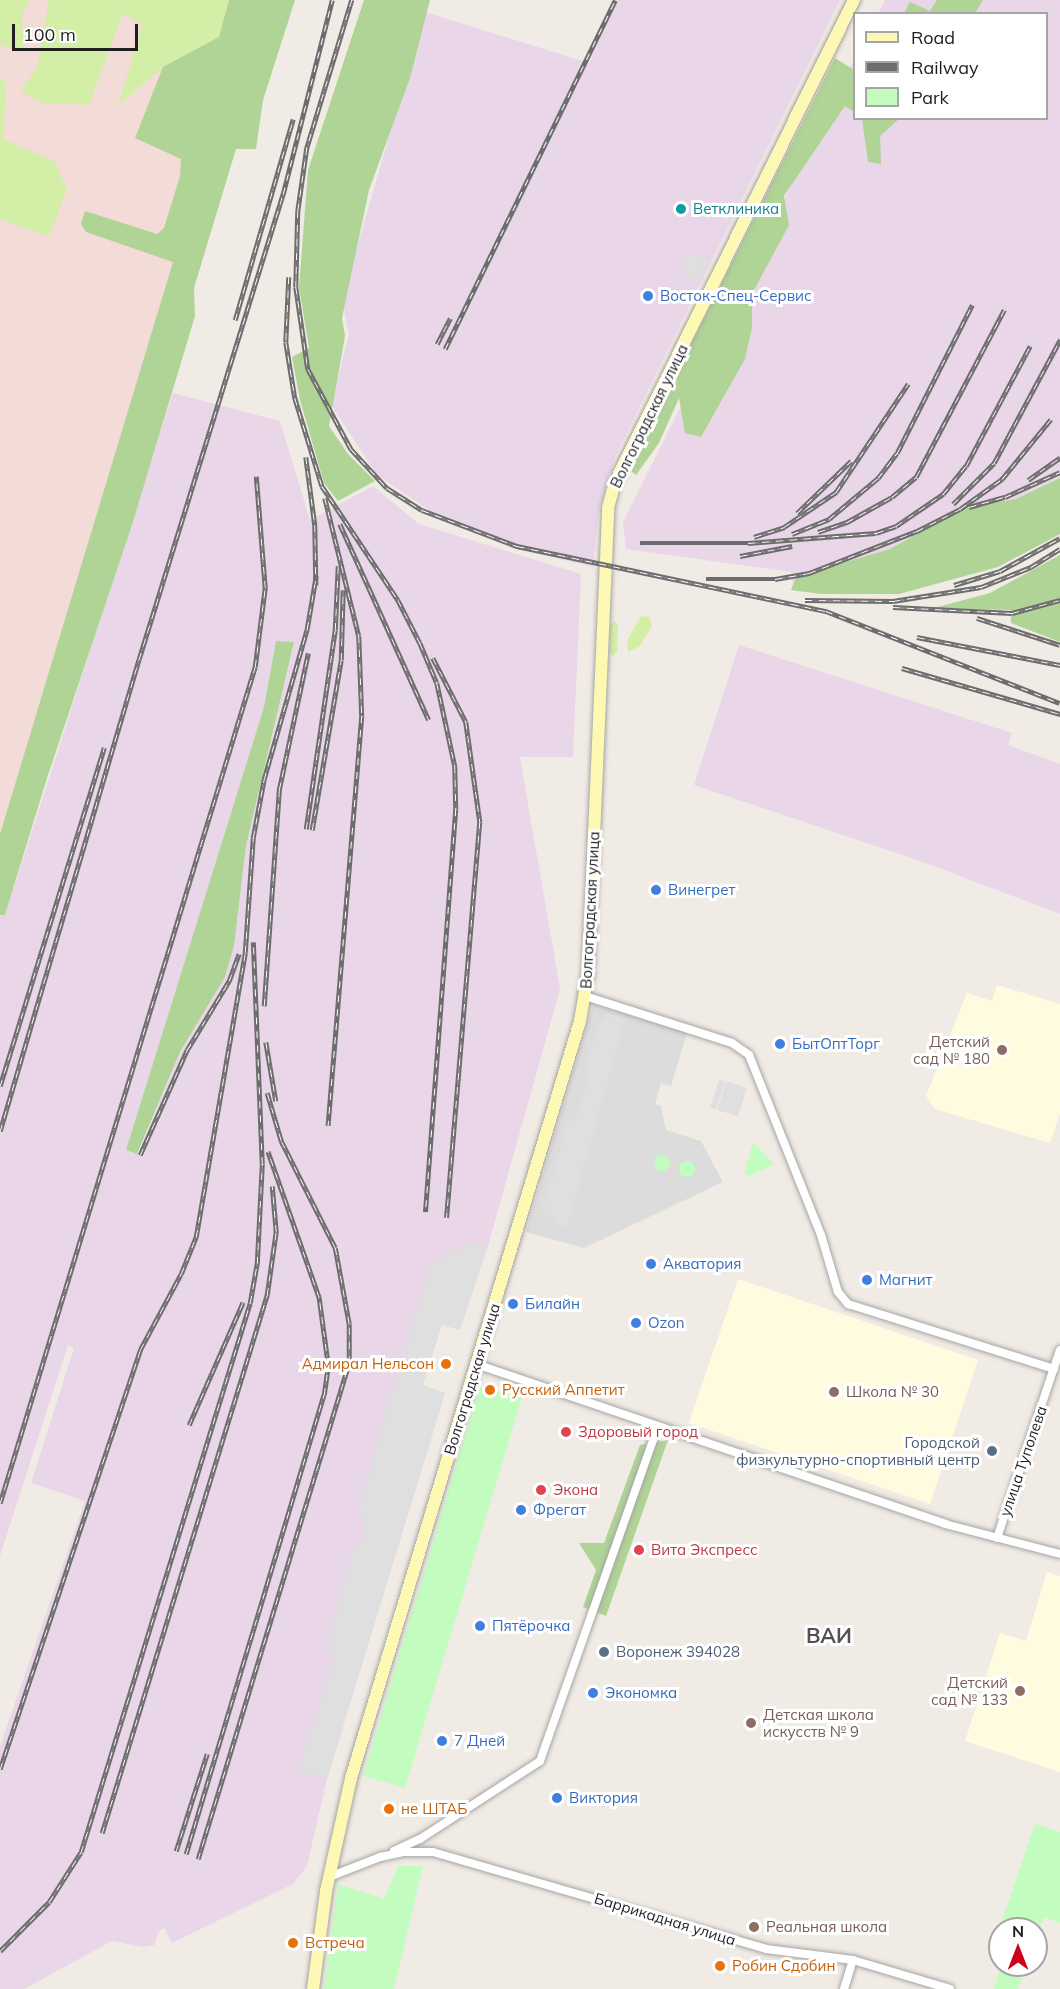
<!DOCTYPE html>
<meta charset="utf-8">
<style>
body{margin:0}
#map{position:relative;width:1060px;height:1989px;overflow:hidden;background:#f1ebe5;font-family:Mulish,sans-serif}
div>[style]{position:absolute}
.residential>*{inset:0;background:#dddcdc}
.industrial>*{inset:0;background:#ead6e9}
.education>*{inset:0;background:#fffbdf}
.military>*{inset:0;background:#f3dbd7}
.grass>*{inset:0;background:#d3eea7}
.forest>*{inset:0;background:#b0d396}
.park>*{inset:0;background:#c2fdbf}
.round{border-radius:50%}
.parking>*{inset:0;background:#dfdfdf}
.roads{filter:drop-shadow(0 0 2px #a6a6a6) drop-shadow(0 0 2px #a6a6a6)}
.street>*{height:8px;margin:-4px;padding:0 4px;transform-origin:4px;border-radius:4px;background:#fff}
.secondary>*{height:12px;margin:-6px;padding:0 6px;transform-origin:6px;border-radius:6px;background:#fef8b5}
.rail>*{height:4.5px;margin-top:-2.25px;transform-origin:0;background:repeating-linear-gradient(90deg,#fff 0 7px,#6d6d6d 0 14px);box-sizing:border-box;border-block:2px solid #6d6d6d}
.dots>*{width:16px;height:16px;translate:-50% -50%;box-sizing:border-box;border:3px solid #fff;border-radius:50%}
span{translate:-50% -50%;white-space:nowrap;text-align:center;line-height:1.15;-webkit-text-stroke:6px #fff;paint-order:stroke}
.culture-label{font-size:15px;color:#0d838f}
.left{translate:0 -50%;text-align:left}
.shop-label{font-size:15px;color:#366cbe}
.street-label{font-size:15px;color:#1f1f1f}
.education-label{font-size:15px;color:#785e54}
.right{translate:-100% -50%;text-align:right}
.food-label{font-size:15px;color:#c56008}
.health-label{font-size:15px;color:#be3a42}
.service-label{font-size:15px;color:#4e5e75}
.district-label{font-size:21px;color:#525252;font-weight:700}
.legend{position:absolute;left:853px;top:12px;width:195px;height:108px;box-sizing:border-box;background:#fff;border:2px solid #a5a5a5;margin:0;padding:8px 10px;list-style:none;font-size:18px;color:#1f1f1f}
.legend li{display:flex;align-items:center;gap:12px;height:30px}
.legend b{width:30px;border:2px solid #a5a5a5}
.north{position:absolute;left:988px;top:1917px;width:60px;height:60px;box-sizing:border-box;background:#fff;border:2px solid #a5a5a5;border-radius:50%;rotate:0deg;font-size:16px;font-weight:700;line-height:24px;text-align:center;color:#1f1f1f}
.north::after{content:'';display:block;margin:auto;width:21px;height:27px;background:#ce001a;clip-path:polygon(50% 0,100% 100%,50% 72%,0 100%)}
.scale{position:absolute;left:12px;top:24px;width:126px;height:27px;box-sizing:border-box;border:3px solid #1f1f1f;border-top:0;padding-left:8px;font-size:18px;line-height:21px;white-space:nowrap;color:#1f1f1f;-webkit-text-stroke:4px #fff;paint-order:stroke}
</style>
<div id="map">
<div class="residential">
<div style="clip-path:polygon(593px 1005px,687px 1033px,671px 1086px,661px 1083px,655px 1104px,661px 1106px,666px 1130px,701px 1141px,723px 1182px,584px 1248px,526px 1232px)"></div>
</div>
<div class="industrial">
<div style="clip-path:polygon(617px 0,840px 0,615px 457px,599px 510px,593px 567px,512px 548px,435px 514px,377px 475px,331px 405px,349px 334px,344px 311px,346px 285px,425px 12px,589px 63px)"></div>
<div style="clip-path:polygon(885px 0,1060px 0,1060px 512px,882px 590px,792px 582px,791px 572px,626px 549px,623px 522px,854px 60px,854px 118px,1046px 118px,1046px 14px,878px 13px)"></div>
<div style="clip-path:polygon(evenodd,173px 393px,280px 421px,310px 520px,373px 486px,419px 524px,581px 574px,573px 757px,520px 757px,560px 989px,488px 1246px,478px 1242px,397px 1376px,445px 1393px,327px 1779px,307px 1866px,293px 1884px,172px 1943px,164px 1928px,159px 1931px,154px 1945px,143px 1947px,112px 1941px,24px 1989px,0 1989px,0 1746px,85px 1501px,31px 1483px,74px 1348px,68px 1345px,0 1556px,0 915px,5px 915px,173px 393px,276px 641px,294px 643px,246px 846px,234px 946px,225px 977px,180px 1052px,138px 1154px,126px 1150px,264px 707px,276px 641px)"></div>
<div style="clip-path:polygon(739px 645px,1012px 733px,1008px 745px,1060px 764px,1060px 914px,923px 862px,694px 785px)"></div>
</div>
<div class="education">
<div style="clip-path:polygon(997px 985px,1060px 1004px,1060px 1113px,1050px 1143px,935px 1109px,926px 1096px,967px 993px,992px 1001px)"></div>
<div style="clip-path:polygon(738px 1279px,978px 1360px,930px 1504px,689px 1423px)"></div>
<div style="clip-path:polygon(1047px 1572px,1060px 1576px,1060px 1772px,965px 1741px,1000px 1633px,1026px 1641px)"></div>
</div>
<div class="military">
<div style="clip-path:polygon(0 0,256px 0,0 833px)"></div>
</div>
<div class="grass">
<div style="clip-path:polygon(0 0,29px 0,22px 15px,24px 52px,0 45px)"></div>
<div style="clip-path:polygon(49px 0,229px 0,219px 37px,163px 67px,118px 106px,142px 25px,123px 13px,89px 105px,42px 103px,21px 91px,38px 64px)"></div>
<div style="clip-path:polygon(0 76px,6px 85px,3px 139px,54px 161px,67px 190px,49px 236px,0 219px)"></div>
<div style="clip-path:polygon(649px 616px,652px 626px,640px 646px,628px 652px,627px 641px,640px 617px)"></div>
<div style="clip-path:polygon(614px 621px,618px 625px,617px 652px,613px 656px,609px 652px,610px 625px)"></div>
</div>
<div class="forest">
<div style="clip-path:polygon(229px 0,295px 0,263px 100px,256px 149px,236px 149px,194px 288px,195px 316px,132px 525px,47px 778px,5px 915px,0 915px,0 834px,173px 262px,86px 232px,81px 224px,85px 211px,157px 234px,164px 228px,180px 176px,181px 159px,135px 138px,163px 67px,219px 37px)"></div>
<div style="clip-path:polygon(364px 0,430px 0,410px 78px,369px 190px,342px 318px,345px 336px,329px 426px,348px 454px,375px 481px,338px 501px,324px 483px,300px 400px,292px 357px,309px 348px,299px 288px,308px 170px)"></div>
<div style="clip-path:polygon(937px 0,983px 0,975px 13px,904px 13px,910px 2px,930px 11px)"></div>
<div style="clip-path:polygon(835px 58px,854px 70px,854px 112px,845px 106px,784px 196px,789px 225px,752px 294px,752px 328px,745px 359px,701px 437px,685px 433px,679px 398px,659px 443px,636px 475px,631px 471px,688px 350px)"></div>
<div style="clip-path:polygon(862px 119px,899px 119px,880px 136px,881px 164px,868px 162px)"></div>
<div style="clip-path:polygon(1060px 478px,1060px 534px,998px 567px,899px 594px,821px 594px,791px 590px,796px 577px,890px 549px,967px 507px,1016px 499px)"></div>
<div style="clip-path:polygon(1060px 555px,1060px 642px,1011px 623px,1011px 610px,934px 608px,990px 593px)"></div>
<div style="clip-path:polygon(276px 641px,294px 642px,246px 846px,234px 946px,225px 977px,180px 1052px,137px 1154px,126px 1150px,264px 707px)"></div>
<div style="clip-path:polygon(668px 1440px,606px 1616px,583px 1607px,596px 1570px,579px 1543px,604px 1543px,640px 1445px)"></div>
</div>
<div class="park">
<div style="clip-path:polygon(753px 1142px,774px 1164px,750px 1176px,744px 1174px)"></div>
<div class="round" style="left:654px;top:1155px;width:16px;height:16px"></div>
<div class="round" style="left:679px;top:1161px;width:16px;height:16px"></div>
<div style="clip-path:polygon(480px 1386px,522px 1397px,405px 1788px,363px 1776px)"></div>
<div style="clip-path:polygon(1035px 1824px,1060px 1832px,1060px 1923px,1044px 1917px,1036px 1938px,1036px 1929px,1000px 1929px,1000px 1936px,997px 1935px)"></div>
<div style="clip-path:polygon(398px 1866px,423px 1866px,394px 1989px,324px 1989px,338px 1884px,384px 1899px)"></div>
<div style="clip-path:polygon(1001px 1965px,1027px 1965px,1018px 1989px,994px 1989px)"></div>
</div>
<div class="parking">
<div style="clip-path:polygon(690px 252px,708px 262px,698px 282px,680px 273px)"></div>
<div style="clip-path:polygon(606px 1013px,625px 1019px,567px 1227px,553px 1223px,555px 1217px,542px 1213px,569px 1119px,576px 1120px,588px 1076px,584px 1074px,600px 1020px,604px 1021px)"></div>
<div style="clip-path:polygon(719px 1079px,725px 1081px,716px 1109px,710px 1108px)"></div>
<div style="clip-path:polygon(726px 1081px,747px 1088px,738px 1116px,717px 1110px)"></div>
<div style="clip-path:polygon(478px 1242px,488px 1246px,460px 1330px,442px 1325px,423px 1385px,445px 1393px,327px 1779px,299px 1770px,335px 1654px,326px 1651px,355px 1542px,365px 1542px,359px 1504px,429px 1266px,466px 1243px)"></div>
</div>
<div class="roads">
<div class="street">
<div style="left:585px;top:996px;width:154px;rotate:17.7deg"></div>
<div style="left:732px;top:1043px;width:21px;rotate:35deg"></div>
<div style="left:749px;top:1055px;width:194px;rotate:68.2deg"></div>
<div style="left:821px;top:1235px;width:59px;rotate:73.4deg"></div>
<div style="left:838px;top:1292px;width:16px;rotate:50deg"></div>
<div style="left:848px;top:1304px;width:216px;rotate:17.5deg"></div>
<div style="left:476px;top:1364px;width:496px;rotate:18.8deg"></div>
<div style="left:945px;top:1524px;width:119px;rotate:14.6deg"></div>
<div style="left:997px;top:1538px;width:198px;rotate:-71.5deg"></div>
<div style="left:394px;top:1851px;width:29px;rotate:-25deg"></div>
<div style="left:420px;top:1839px;width:143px;rotate:-33deg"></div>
<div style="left:540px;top:1761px;width:353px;rotate:-70.6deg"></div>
<div style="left:329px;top:1877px;width:55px;rotate:-21.4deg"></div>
<div style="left:380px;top:1857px;width:25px;rotate:-12deg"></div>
<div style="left:404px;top:1852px;width:29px"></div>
<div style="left:433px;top:1852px;width:347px;rotate:16.2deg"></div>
<div style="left:766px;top:1949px;width:88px;rotate:7.2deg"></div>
<div style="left:853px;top:1960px;width:101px;rotate:16.6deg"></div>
<div style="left:844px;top:1989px;width:30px;rotate:-73deg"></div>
</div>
<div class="secondary">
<div style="left:313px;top:1989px;width:99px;rotate:-82.4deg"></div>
<div style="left:326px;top:1891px;width:116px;rotate:-77.5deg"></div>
<div style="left:351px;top:1778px;width:791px;rotate:-73.17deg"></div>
<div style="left:580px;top:1021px;width:49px;rotate:-80.5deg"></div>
<div style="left:588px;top:973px;width:465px;rotate:-87.5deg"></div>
<div style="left:608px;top:508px;width:27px;rotate:-75deg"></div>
<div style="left:615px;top:482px;width:538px;rotate:-63.63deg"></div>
</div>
</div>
<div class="rail">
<div style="left:352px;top:0;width:155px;rotate:106.9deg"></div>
<div style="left:307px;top:148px;width:64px;rotate:98.1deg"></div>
<div style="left:298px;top:211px;width:76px;rotate:91.5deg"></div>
<div style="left:296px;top:287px;width:83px;rotate:81.7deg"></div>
<div style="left:308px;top:369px;width:91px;rotate:61.7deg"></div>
<div style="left:351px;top:449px;width:53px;rotate:47.3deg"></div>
<div style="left:387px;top:488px;width:41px;rotate:32.2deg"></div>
<div style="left:422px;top:510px;width:102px;rotate:20.8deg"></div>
<div style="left:517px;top:546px;width:316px;rotate:11.9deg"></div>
<div style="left:826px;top:611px;width:251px;rotate:21.5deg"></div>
<div style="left:289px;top:277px;width:65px;rotate:92.6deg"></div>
<div style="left:286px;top:342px;width:57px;rotate:80.9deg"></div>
<div style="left:295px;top:398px;width:92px;rotate:72.9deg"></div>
<div style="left:322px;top:486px;width:137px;rotate:56.3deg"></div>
<div style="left:398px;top:600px;width:48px;rotate:62.9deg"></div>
<div style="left:420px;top:643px;width:43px;rotate:67deg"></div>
<div style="left:437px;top:683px;width:85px;rotate:77.8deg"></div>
<div style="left:455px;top:766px;width:43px;rotate:88.7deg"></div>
<div style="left:456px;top:809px;width:404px;rotate:94.3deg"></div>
<div style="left:235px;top:320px;width:209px;rotate:-73.9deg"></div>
<div style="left:437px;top:344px;width:29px;rotate:-63deg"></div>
<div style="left:445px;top:349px;width:388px;rotate:-64deg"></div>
<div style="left:306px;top:457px;width:69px;rotate:82.5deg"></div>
<div style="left:315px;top:525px;width:60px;rotate:89deg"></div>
<div style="left:1028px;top:480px;width:39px;rotate:-35deg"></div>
<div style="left:325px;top:498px;width:142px;rotate:76.2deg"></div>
<div style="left:359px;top:636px;width:80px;rotate:87.9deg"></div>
<div style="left:362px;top:716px;width:411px;rotate:94.7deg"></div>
<div style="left:953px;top:504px;width:58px;rotate:-45deg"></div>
<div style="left:994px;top:463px;width:140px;rotate:-61.8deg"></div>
<div style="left:969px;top:507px;width:37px;rotate:-16deg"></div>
<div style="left:1005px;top:497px;width:60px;rotate:-24.4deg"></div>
<div style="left:797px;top:513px;width:75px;rotate:-43.9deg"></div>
<div style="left:340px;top:524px;width:215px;rotate:65.6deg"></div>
<div style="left:818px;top:532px;width:31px;rotate:-19deg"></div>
<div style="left:847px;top:522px;width:51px;rotate:-29.1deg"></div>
<div style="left:892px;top:497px;width:31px;rotate:-40deg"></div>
<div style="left:916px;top:477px;width:189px;rotate:-62.2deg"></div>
<div style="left:792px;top:534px;width:40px;rotate:-22deg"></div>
<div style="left:829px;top:519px;width:64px;rotate:-39.9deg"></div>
<div style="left:878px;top:478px;width:31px;rotate:-53deg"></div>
<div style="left:897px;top:453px;width:166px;rotate:-63.1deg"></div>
<div style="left:754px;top:537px;width:32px;rotate:-18deg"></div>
<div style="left:784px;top:527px;width:63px;rotate:-33.9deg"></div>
<div style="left:836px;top:492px;width:130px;rotate:-56.3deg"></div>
<div style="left:640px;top:543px;width:108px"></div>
<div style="left:748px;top:543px;width:128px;rotate:-4.5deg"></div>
<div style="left:876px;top:533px;width:21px;rotate:-19deg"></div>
<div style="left:896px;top:526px;width:57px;rotate:-34.2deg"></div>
<div style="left:943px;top:494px;width:36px;rotate:-51deg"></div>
<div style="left:966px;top:466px;width:136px;rotate:-61.9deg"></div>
<div style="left:740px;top:556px;width:53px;rotate:-10.9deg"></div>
<div style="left:706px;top:579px;width:69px"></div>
<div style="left:775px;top:579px;width:35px;rotate:-10deg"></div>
<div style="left:809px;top:573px;width:116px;rotate:-21.3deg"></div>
<div style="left:917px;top:531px;width:48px;rotate:-27.1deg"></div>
<div style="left:960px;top:509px;width:52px;rotate:-35.5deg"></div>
<div style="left:1002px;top:479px;width:77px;rotate:-50.8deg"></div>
<div style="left:954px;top:585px;width:48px;rotate:-16.9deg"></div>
<div style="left:1000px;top:571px;width:68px;rotate:-28.8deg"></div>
<div style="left:805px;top:600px;width:88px;rotate:0.7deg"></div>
<div style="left:893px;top:601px;width:89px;rotate:-9deg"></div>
<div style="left:981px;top:587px;width:54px;rotate:-21.8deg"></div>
<div style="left:1031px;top:567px;width:34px;rotate:-32deg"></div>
<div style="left:893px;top:607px;width:119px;rotate:2.9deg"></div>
<div style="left:1012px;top:613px;width:50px;rotate:-15.2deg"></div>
<div style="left:977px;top:618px;width:87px;rotate:18deg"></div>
<div style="left:917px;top:637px;width:146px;rotate:11.1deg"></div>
<div style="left:433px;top:658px;width:72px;rotate:62.7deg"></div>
<div style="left:466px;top:722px;width:101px;rotate:82deg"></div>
<div style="left:480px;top:822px;width:397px;rotate:94.8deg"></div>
<div style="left:902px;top:668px;width:165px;rotate:16.2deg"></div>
<div style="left:306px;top:829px;width:201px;rotate:-81.7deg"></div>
<div style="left:335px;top:630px;width:64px;rotate:-87.3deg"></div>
<div style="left:312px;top:830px;width:172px;rotate:-80.3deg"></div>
<div style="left:341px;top:660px;width:70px;rotate:-88.4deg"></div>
<div style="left:264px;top:1006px;width:217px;rotate:-86deg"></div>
<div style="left:279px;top:790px;width:140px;rotate:-78deg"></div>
<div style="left:266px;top:1042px;width:60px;rotate:80.4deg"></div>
<div style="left:0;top:1086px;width:354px;rotate:-72.9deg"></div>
<div style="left:0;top:1131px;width:492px;rotate:-73.6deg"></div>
<div style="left:139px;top:659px;width:487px;rotate:-72.8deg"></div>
<div style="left:283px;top:194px;width:200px;rotate:-75.8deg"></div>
<div style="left:140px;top:1155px;width:115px;rotate:-65.9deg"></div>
<div style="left:187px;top:1050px;width:81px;rotate:-58.7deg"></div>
<div style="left:229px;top:981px;width:29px;rotate:-70deg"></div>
<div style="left:189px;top:1425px;width:134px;rotate:-66.3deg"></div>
<div style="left:0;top:1503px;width:874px;rotate:-73.04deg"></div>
<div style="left:255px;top:667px;width:80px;rotate:-82.8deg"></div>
<div style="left:265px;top:588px;width:112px;rotate:-94.6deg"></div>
<div style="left:0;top:1769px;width:442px;rotate:-71.5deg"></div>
<div style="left:140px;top:1350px;width:86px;rotate:-61.7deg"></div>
<div style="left:181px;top:1274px;width:40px;rotate:-68deg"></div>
<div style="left:196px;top:1237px;width:288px;rotate:-80.2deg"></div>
<div style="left:245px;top:953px;width:115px;rotate:-86deg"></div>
<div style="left:253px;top:838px;width:60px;rotate:-79.4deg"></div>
<div style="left:264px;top:779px;width:156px;rotate:-74deg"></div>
<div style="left:307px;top:629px;width:54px;rotate:-80.4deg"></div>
<div style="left:102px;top:1833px;width:563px;rotate:-72.95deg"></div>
<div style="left:267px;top:1295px;width:64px;rotate:-81.9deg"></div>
<div style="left:276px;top:1232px;width:46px;rotate:-95deg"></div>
<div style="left:176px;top:1851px;width:102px;rotate:-72.3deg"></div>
<div style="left:186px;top:1854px;width:479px;rotate:-73.3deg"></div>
<div style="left:324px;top:1395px;width:30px;rotate:-82deg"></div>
<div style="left:328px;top:1365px;width:68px;rotate:-97.7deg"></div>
<div style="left:319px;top:1298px;width:155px;rotate:-109.3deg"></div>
<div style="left:198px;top:1859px;width:518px;rotate:-73.07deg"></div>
<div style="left:349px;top:1363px;width:39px;rotate:-90deg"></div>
<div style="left:349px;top:1324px;width:77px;rotate:-100.4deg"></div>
<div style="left:335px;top:1248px;width:120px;rotate:-116.8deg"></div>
<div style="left:281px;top:1141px;width:50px;rotate:-106.3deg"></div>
<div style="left:0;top:1951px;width:69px;rotate:-45deg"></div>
<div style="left:49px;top:1902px;width:59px;rotate:-57.4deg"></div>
<div style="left:81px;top:1852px;width:574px;rotate:-72.89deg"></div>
<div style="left:250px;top:1303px;width:40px;rotate:-80deg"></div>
<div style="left:257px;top:1264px;width:100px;rotate:-87.1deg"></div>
<div style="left:262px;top:1164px;width:222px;rotate:-92.3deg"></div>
</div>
<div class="dots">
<div style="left:681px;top:209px;background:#0f9aa8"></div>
<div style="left:648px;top:296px;background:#3f7fe0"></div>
<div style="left:656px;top:890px;background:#3f7fe0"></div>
<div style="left:780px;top:1044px;background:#3f7fe0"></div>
<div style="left:1002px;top:1050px;background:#8d6e63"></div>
<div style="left:651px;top:1264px;background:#3f7fe0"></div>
<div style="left:867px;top:1280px;background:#3f7fe0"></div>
<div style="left:513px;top:1304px;background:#3f7fe0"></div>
<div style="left:636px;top:1323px;background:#3f7fe0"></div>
<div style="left:446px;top:1364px;background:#e8710a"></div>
<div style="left:490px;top:1390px;background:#e8710a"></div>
<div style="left:834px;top:1392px;background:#8d6e63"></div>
<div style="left:566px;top:1432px;background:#e0444e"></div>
<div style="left:992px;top:1451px;background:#5c6f8a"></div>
<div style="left:541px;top:1490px;background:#e0444e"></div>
<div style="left:521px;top:1510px;background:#3f7fe0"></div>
<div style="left:639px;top:1550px;background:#e0444e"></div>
<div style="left:480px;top:1626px;background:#3f7fe0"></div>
<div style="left:604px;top:1652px;background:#5c6f8a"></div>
<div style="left:1020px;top:1691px;background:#8d6e63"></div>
<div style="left:593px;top:1693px;background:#3f7fe0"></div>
<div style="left:751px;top:1723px;background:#8d6e63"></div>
<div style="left:442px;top:1741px;background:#3f7fe0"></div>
<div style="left:557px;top:1798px;background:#3f7fe0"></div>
<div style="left:389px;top:1809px;background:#e8710a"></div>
<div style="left:754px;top:1927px;background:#8d6e63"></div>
<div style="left:293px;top:1943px;background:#e8710a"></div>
<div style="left:720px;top:1966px;background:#e8710a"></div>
</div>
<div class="culture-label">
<span class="left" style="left:693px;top:209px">Ветклиника</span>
</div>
<div class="shop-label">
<span class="left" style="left:660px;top:296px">Восток-Спец-Сервис</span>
<span class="left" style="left:668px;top:890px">Винегрет</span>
<span class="left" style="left:792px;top:1044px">БытОптТорг</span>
<span class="left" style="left:663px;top:1264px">Акватория</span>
<span class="left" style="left:879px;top:1280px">Магнит</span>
<span class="left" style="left:525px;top:1304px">Билайн</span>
<span class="left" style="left:648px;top:1323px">Ozon</span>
<span class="left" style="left:533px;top:1510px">Фрегат</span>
<span class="left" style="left:492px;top:1626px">Пятёрочка</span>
<span class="left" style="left:605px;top:1693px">Экономка</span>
<span class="left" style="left:454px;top:1741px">7 Дней</span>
<span class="left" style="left:569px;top:1798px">Виктория</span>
</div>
<div class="street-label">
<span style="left:649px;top:416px;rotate:-64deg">Волгоградская улица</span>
<span style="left:590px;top:910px;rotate:-87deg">Волгоградская улица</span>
<span style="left:472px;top:1379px;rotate:-73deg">Волгоградская улица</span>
<span style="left:1023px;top:1461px;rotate:-71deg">улица Туполева</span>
<span style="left:665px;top:1919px;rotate:17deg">Баррикадная улица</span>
</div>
<div class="education-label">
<span class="right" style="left:990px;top:1050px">Детский<br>сад № 180</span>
<span class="left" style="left:846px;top:1392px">Школа № 30</span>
<span class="right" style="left:1008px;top:1691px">Детский<br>сад № 133</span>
<span class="left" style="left:763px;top:1723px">Детская школа<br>искусств № 9</span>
<span class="left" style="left:766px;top:1927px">Реальная школа</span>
</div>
<div class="food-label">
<span class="right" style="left:434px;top:1364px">Адмирал Нельсон</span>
<span class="left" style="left:502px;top:1390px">Русский Аппетит</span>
<span class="left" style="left:401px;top:1809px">не ШТАБ</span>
<span class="left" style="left:305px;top:1943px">Встреча</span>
<span class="left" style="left:732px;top:1966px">Робин Сдобин</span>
</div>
<div class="health-label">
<span class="left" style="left:578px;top:1432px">Здоровый город</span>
<span class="left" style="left:553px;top:1490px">Экона</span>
<span class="left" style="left:651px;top:1550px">Вита Экспресс</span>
</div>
<div class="service-label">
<span class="right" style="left:980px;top:1451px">Городской<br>физкультурно-спортивный центр</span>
<span class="left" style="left:616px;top:1652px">Воронеж 394028</span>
</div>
<div class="district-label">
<span style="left:829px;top:1635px">ВАИ</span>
</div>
<ul class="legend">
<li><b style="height:8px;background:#fef8b5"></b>Road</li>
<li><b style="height:8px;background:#6d6d6d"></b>Railway</li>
<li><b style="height:16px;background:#c2fdbf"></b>Park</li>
</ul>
<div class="north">N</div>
<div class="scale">100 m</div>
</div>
